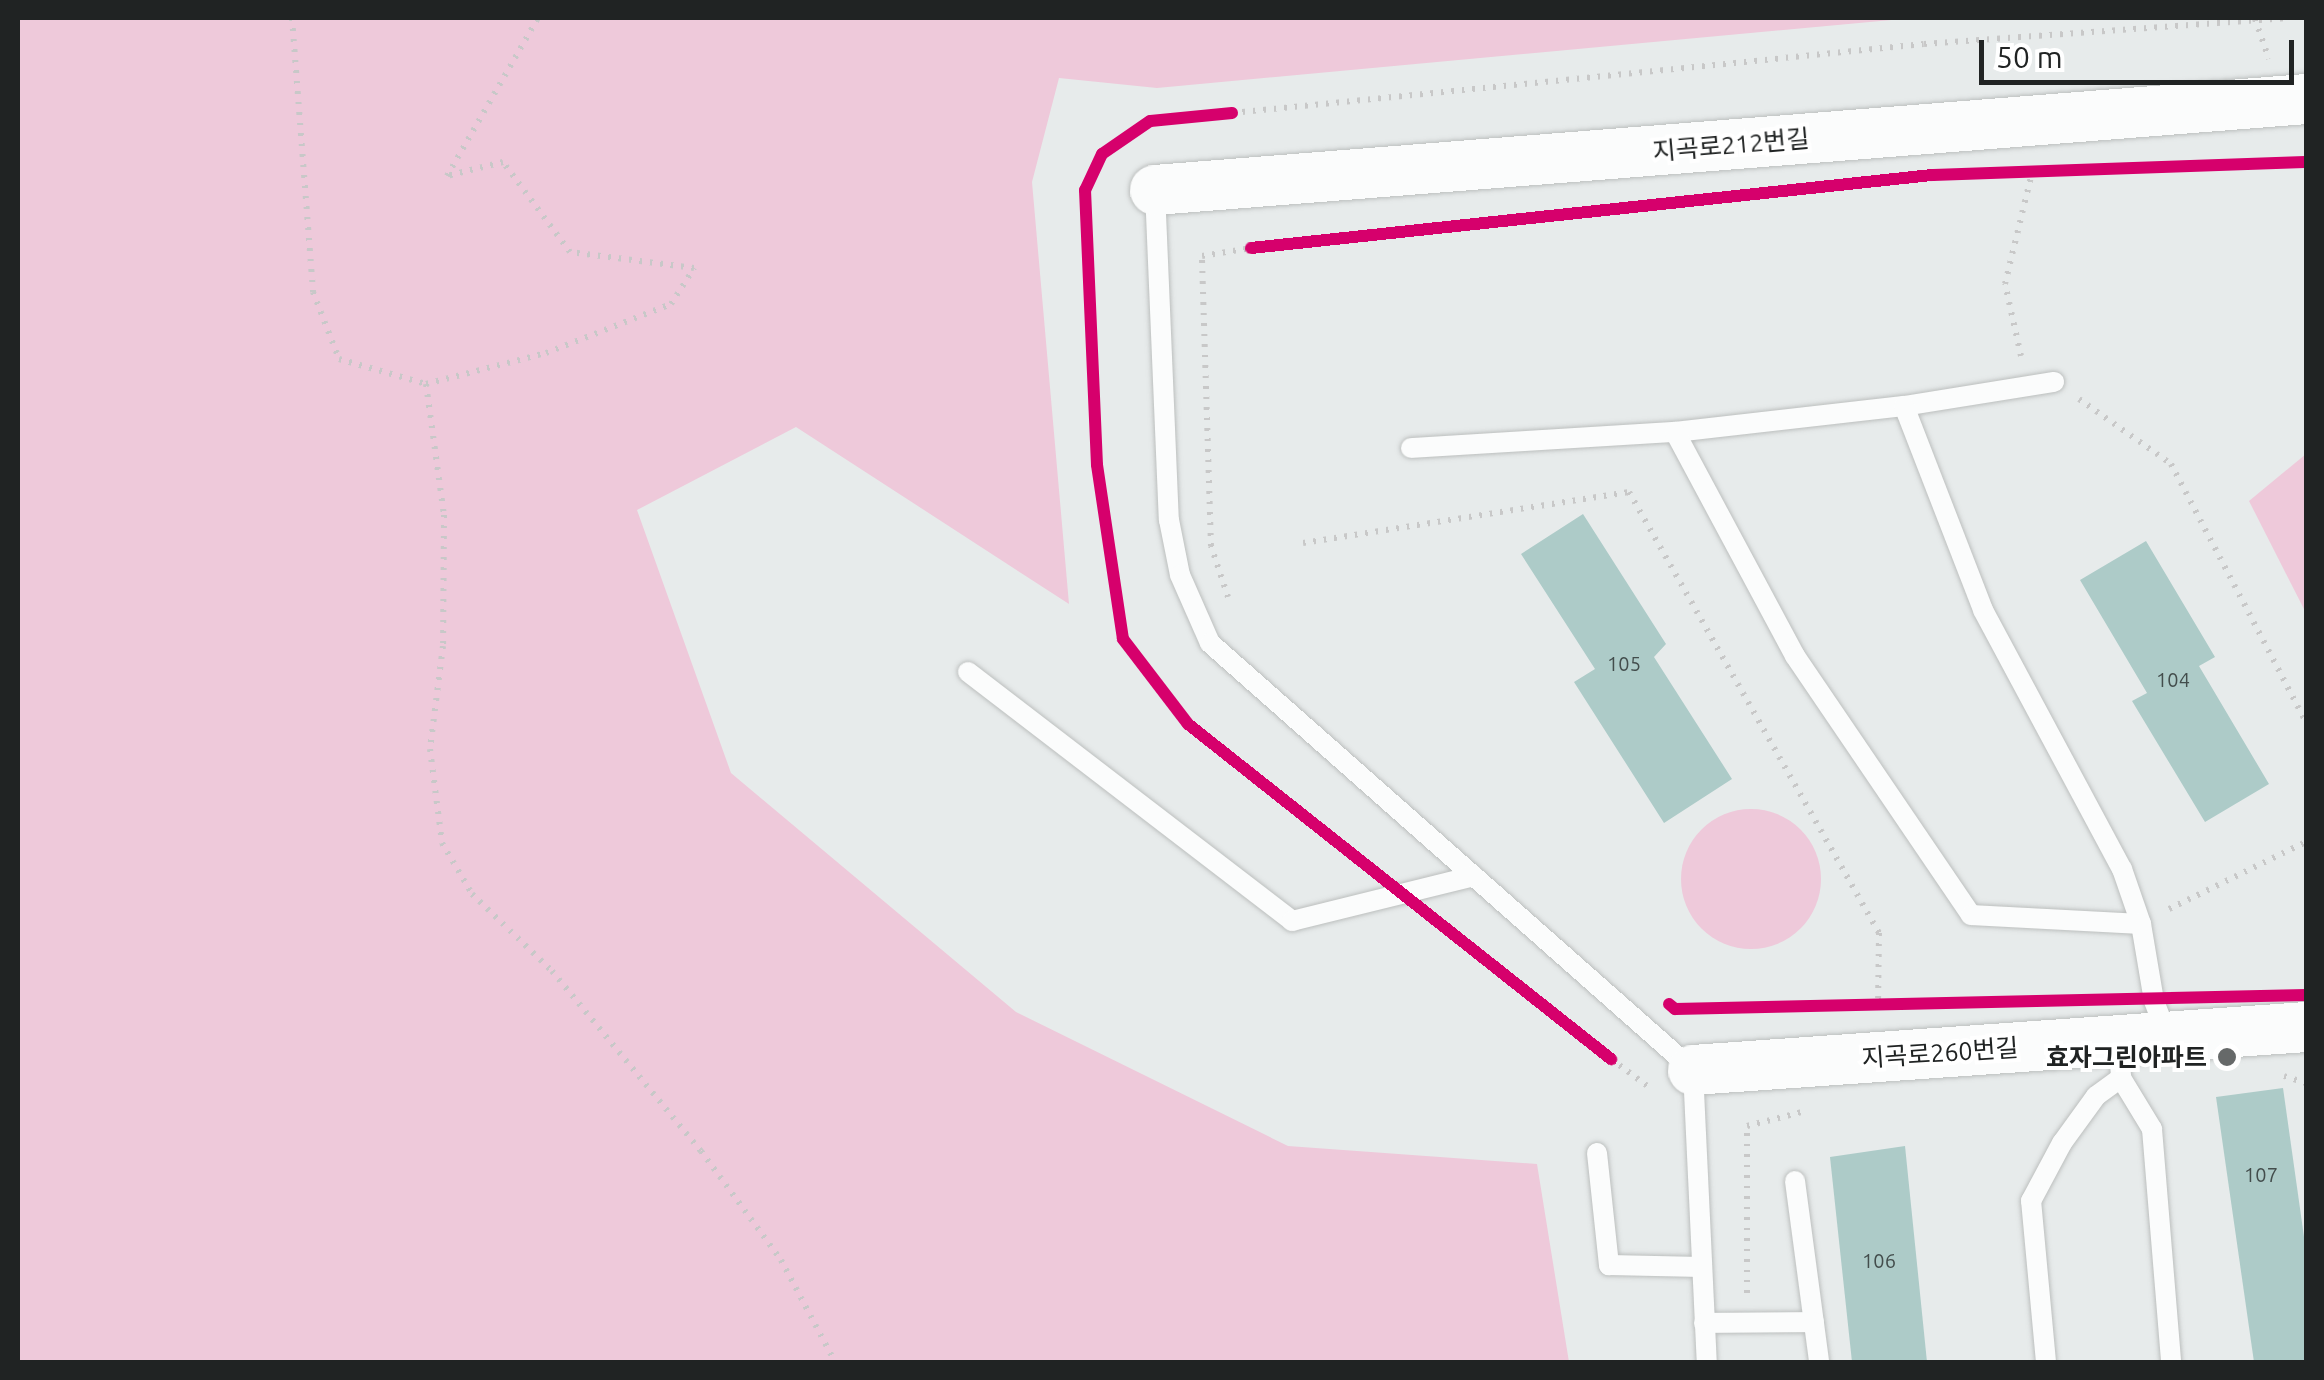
<!DOCTYPE html>
<meta charset="utf-8">
<style>
body{margin:0}
#map{position:relative;width:2324px;height:1380px;overflow:hidden;background:#e7ebeb;font-family:Ubuntu,"Noto Sans KR",sans-serif}
div>[style]{position:absolute}
.green>*{inset:0;background:#eec9da}
.round{border-radius:50%}
.building>*{inset:0;background:#adcbc8}
.path>*{height:6px;margin-top:-3px;transform-origin:0;background:repeating-linear-gradient(90deg,#c8c8c8 0 2.5px,transparent 0 10.5px)}
.roads{filter:drop-shadow(0 0 2px #bcbfbe) drop-shadow(0 0 2px #bcbfbe)}
.service>*{height:20px;margin:-10px;padding:0 10px;transform-origin:10px;border-radius:10px;background:#fbfcfc}
.tertiary>*{height:50px;margin:-25px;padding:0 25px;transform-origin:25px;border-radius:25px;background:#fbfcfc}
.cycleway>*{height:12px;margin:-6px;padding:0 6px;transform-origin:6px;border-radius:6px;background:#d6006c}
.dots>*{width:28px;height:28px;translate:-50% -50%;box-sizing:border-box;border:5px solid #fff;border-radius:50%}
span{translate:-50% -50%;white-space:nowrap;text-align:center;line-height:1.15;-webkit-text-stroke:8px #fff;paint-order:stroke}
.number-label{font-size:20px;color:#434d4c}
.number-label span{-webkit-text-stroke-width:0}
.street-label{font-size:25px;color:#202323}
.poi-label{font-size:25px;color:#202323;font-weight:700}
.right{translate:-100% -50%;text-align:right}
.frame{position:absolute;inset:0;border:20px solid #202323;pointer-events:none}
.scale{position:absolute;left:1979px;top:40px;width:315px;height:45px;box-sizing:border-box;border:5px solid #202323;border-top:0;padding-left:12px;font-size:30px;line-height:35px;white-space:nowrap;color:#202323;-webkit-text-stroke:8px #fff;paint-order:stroke}
</style>
<div id="map">
<div class="green">
<div style="clip-path:polygon(18px 18px,1913px 18px,1157px 88px,1059px 78px,1032px 182px,1069px 604px,796px 427px,637px 510px,731px 773px,1016px 1012px,1288px 1146px,1537px 1164px,1569px 1362px,18px 1362px)"></div>
<div style="clip-path:polygon(2306px 454px,2306px 613px,2249px 501px)"></div>
<div class="round" style="left:1681px;top:809px;width:140px;height:140px"></div>
</div>
<div class="building">
<div style="clip-path:polygon(1583px 514px,1666px 644px,1654px 657px,1732px 779px,1664px 823px,1574px 682px,1595px 669px,1521px 554px)"></div>
<div style="clip-path:polygon(2146px 541px,2215px 657px,2199px 666px,2269px 784px,2205px 822px,2132px 701px,2147px 693px,2080px 580px)"></div>
<div style="clip-path:polygon(2283px 1088px,2306px 1251px,2306px 1362px,2254px 1362px,2216px 1097px)"></div>
<div style="clip-path:polygon(1905px 1146px,1927px 1362px,1852px 1362px,1830px 1157px)"></div>
</div>
<div class="path">
<div style="left:292px;top:18px;width:275px;rotate:85.6deg"></div>
<div style="left:313px;top:292px;width:72px;rotate:68.8deg"></div>
<div style="left:339px;top:359px;width:91px;rotate:16deg"></div>
<div style="left:426px;top:384px;width:124px;rotate:-14.5deg"></div>
<div style="left:546px;top:353px;width:134px;rotate:-21.4deg"></div>
<div style="left:671px;top:304px;width:43px;rotate:-57.4deg"></div>
<div style="left:694px;top:268px;width:125px;rotate:-172.6deg"></div>
<div style="left:570px;top:252px;width:112px;rotate:-126.7deg"></div>
<div style="left:503px;top:162px;width:58px;rotate:166deg"></div>
<div style="left:447px;top:176px;width:182px;rotate:-60.1deg"></div>
<div style="left:2255px;top:19px;width:42px;rotate:70.7deg"></div>
<div style="left:1232px;top:113px;width:695px;rotate:-5.69deg"></div>
<div style="left:1924px;top:44px;width:366px;rotate:-4.1deg"></div>
<div style="left:2021px;top:356px;width:74px;rotate:-102.5deg"></div>
<div style="left:2005px;top:284px;width:115px;rotate:-76.4deg"></div>
<div style="left:426px;top:384px;width:132px;rotate:82.2deg"></div>
<div style="left:444px;top:515px;width:131px;rotate:90.4deg"></div>
<div style="left:443px;top:646px;width:104px;rotate:97.2deg"></div>
<div style="left:430px;top:749px;width:95px;rotate:82.7deg"></div>
<div style="left:442px;top:843px;width:59px;rotate:59.5deg"></div>
<div style="left:472px;top:894px;width:111px;rotate:43.9deg"></div>
<div style="left:552px;top:971px;width:234px;rotate:50.4deg"></div>
<div style="left:701px;top:1151px;width:135px;rotate:53.7deg"></div>
<div style="left:781px;top:1260px;width:115px;rotate:62.1deg"></div>
<div style="left:2079px;top:399px;width:113px;rotate:35.2deg"></div>
<div style="left:2171px;top:464px;width:291px;rotate:62.4deg"></div>
<div style="left:1303px;top:543px;width:330px;rotate:-8.9deg"></div>
<div style="left:1629px;top:492px;width:507px;rotate:60.45deg"></div>
<div style="left:1879px;top:933px;width:72px;rotate:90.8deg"></div>
<div style="left:1228px;top:597px;width:54px;rotate:-108.4deg"></div>
<div style="left:1211px;top:546px;width:290px;rotate:-91.8deg"></div>
<div style="left:1202px;top:256px;width:50px;rotate:-9.3deg"></div>
<div style="left:2169px;top:909px;width:153px;rotate:-26.1deg"></div>
<div style="left:1611px;top:1059px;width:49px;rotate:36.6deg"></div>
<div style="left:2284px;top:1076px;width:23px;rotate:18deg"></div>
<div style="left:1747px;top:1293px;width:167px;rotate:-90deg"></div>
<div style="left:1747px;top:1126px;width:61px;rotate:-14.3deg"></div>
</div>
<div class="roads">
<div class="service">
<div style="left:1155px;top:190px;width:330px;rotate:87.6deg"></div>
<div style="left:1169px;top:520px;width:56px;rotate:78.7deg"></div>
<div style="left:1180px;top:575px;width:74px;rotate:66.2deg"></div>
<div style="left:1210px;top:643px;width:645px;rotate:41.48deg"></div>
<div style="left:1693px;top:1070px;width:292px;rotate:87.3deg"></div>
<div style="left:1904px;top:406px;width:152px;rotate:-9.1deg"></div>
<div style="left:1675px;top:432px;width:230px;rotate:-6.5deg"></div>
<div style="left:1904px;top:406px;width:219px;rotate:68.8deg"></div>
<div style="left:1983px;top:610px;width:294px;rotate:61.8deg"></div>
<div style="left:2122px;top:869px;width:58px;rotate:70.9deg"></div>
<div style="left:1411px;top:448px;width:264px;rotate:-3.5deg"></div>
<div style="left:1675px;top:432px;width:254px;rotate:61.8deg"></div>
<div style="left:1795px;top:656px;width:313px;rotate:55.8deg"></div>
<div style="left:1971px;top:915px;width:170px;rotate:3deg"></div>
<div style="left:2141px;top:924px;width:78px;rotate:80.4deg"></div>
<div style="left:2154px;top:1001px;width:36px;rotate:69deg"></div>
<div style="left:968px;top:672px;width:409px;rotate:37.5deg"></div>
<div style="left:1292px;top:921px;width:187px;rotate:-13.9deg"></div>
<div style="left:2118px;top:1041px;width:37px;rotate:85deg"></div>
<div style="left:2121px;top:1078px;width:60px;rotate:58.7deg"></div>
<div style="left:2152px;top:1129px;width:234px;rotate:85.3deg"></div>
<div style="left:1597px;top:1153px;width:113px;rotate:83.9deg"></div>
<div style="left:1609px;top:1265px;width:93px;rotate:1.2deg"></div>
<div style="left:1795px;top:1181px;width:183px;rotate:82.4deg"></div>
<div style="left:1704px;top:1323px;width:110px;rotate:-0.5deg"></div>
<div style="left:2046px;top:1362px;width:162px;rotate:-95.3deg"></div>
<div style="left:2031px;top:1201px;width:66px;rotate:-61.9deg"></div>
<div style="left:2062px;top:1143px;width:58px;rotate:-54.1deg"></div>
<div style="left:2096px;top:1096px;width:31px;rotate:-36deg"></div>
</div>
<div class="tertiary">
<div style="left:1155px;top:190px;width:1155px;rotate:-4.52deg"></div>
<div style="left:1693px;top:1070px;width:615px;rotate:-4.01deg"></div>
</div>
</div>
<div class="cycleway">
<div style="left:1232px;top:113px;width:82px;rotate:174.4deg"></div>
<div style="left:1150px;top:121px;width:58px;rotate:145.5deg"></div>
<div style="left:1102px;top:154px;width:40px;rotate:115deg"></div>
<div style="left:1085px;top:190px;width:275px;rotate:87.5deg"></div>
<div style="left:1097px;top:465px;width:176px;rotate:81.5deg"></div>
<div style="left:1123px;top:639px;width:107px;rotate:52.6deg"></div>
<div style="left:1188px;top:724px;width:540px;rotate:38.38deg"></div>
<div style="left:1251px;top:248px;width:685px;rotate:-6.12deg"></div>
<div style="left:1932px;top:175px;width:374px;rotate:-2deg"></div>
<div style="left:1669px;top:1004px;width:8px;rotate:40deg"></div>
<div style="left:1675px;top:1009px;width:631px;rotate:-1.27deg"></div>
</div>
<div class="dots">
<div style="left:2227px;top:1057px;background:#666969"></div>
</div>
<div class="number-label">
<span style="left:1624px;top:663px">105</span>
<span style="left:2173px;top:679px">104</span>
<span style="left:2261px;top:1174px">107</span>
<span style="left:1879px;top:1260px">106</span>
</div>
<div class="street-label">
<span style="left:1731px;top:145px;rotate:-5deg">지곡로212번길</span>
<span style="left:1940px;top:1053px;rotate:-4deg">지곡로260번길</span>
</div>
<div class="poi-label">
<span class="right" style="left:2207px;top:1057px">효자그린아파트</span>
</div>
<div class="frame"></div>
<div class="scale">50 m</div>
</div>
